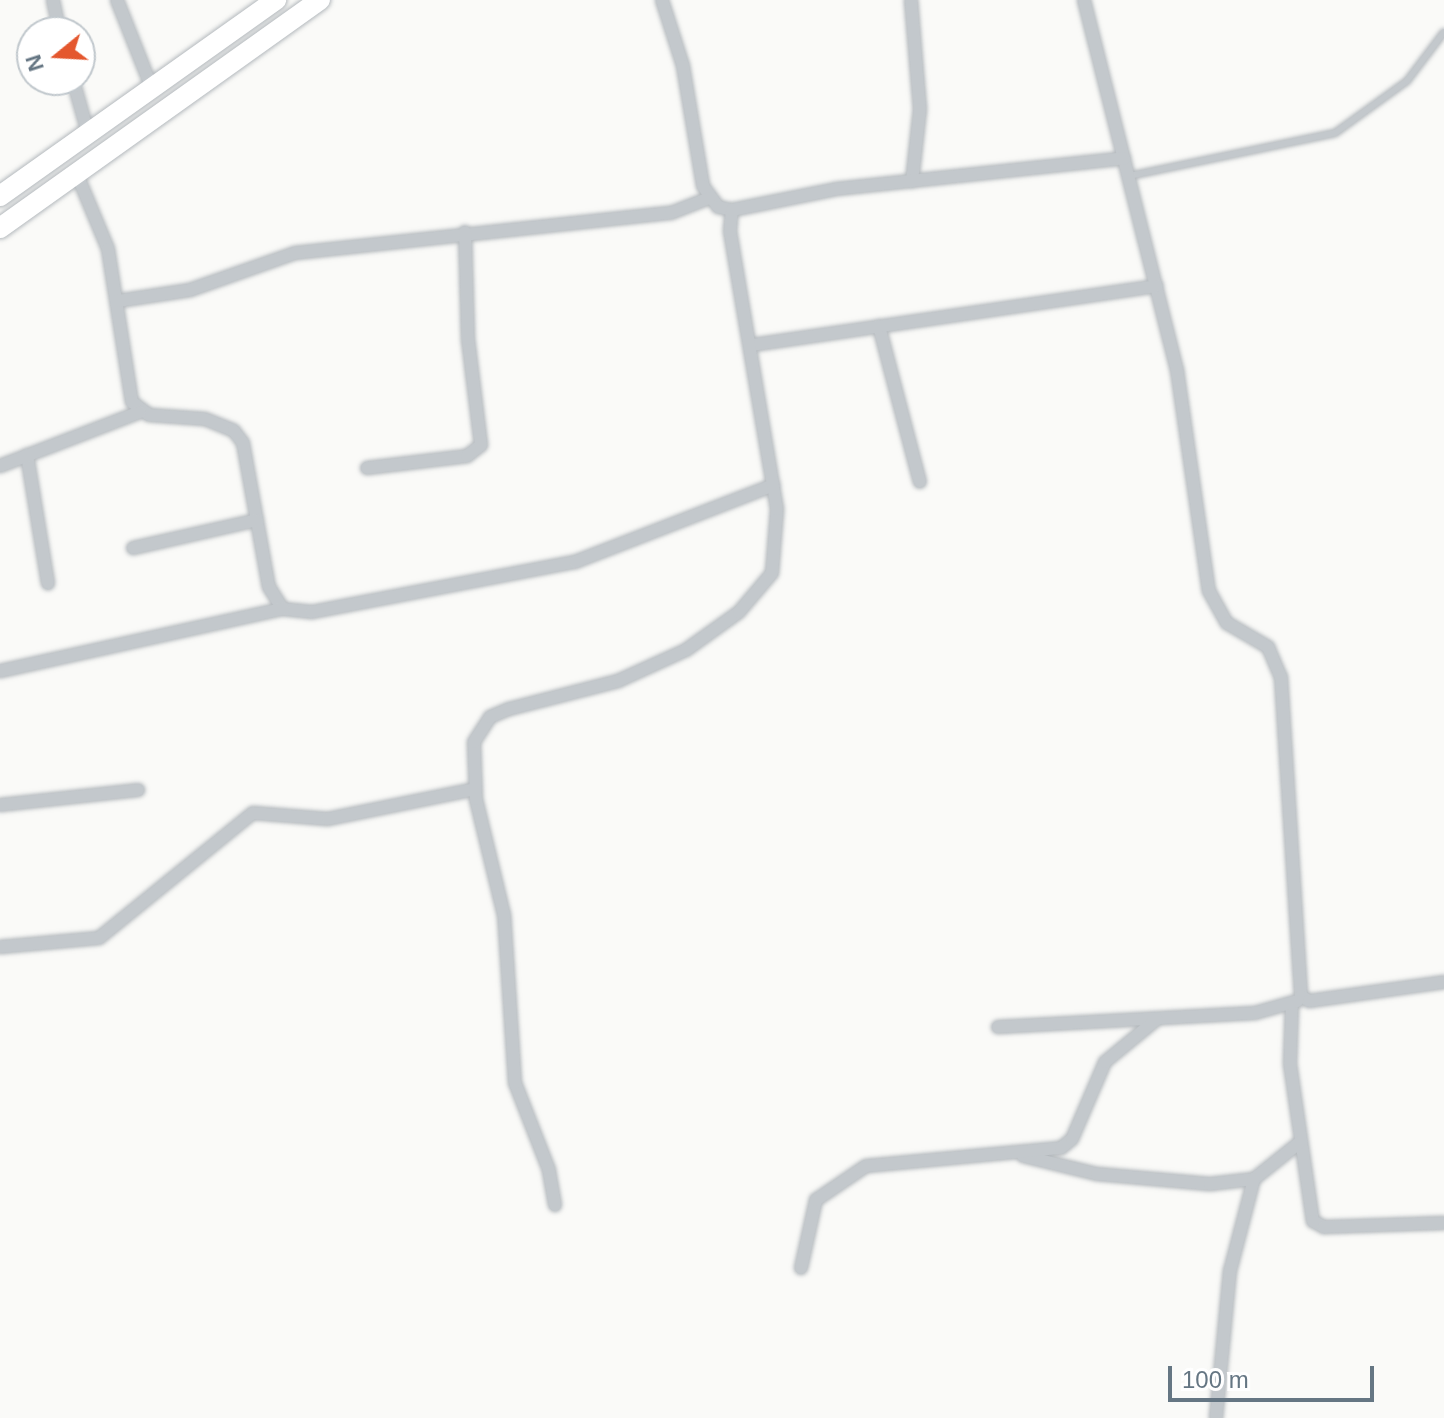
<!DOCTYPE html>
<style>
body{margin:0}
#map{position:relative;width:1444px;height:1418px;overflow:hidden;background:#fafaf8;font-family:Arial,sans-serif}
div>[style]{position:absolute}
.roads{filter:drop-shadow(0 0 2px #b4b9bd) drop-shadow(0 0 2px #b4b9bd)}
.service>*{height:6px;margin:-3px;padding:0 3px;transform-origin:3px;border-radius:3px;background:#c3c8cc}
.minor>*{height:12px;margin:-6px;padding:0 6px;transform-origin:6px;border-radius:6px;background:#c3c8cc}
.trunk>*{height:20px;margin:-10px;padding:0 10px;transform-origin:10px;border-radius:10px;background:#fff}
span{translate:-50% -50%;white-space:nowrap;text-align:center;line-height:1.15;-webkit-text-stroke:8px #fff;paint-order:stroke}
.north{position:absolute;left:16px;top:16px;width:80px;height:80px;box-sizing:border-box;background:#fff;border:2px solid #c1c8cd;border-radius:50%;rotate:252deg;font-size:22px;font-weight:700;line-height:32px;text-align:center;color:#657683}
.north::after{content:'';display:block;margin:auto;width:28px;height:36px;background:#e4572e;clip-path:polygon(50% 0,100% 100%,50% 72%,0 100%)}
.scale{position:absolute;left:1168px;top:1366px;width:206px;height:36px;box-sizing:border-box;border:4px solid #657683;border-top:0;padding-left:10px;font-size:24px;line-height:28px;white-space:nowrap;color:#657683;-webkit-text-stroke:6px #fff;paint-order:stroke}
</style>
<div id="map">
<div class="roads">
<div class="service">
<div style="left:1129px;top:176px;width:210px;rotate:-11.8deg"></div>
<div style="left:1335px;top:133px;width:89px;rotate:-35.8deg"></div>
<div style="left:1407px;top:81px;width:61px;rotate:-52.9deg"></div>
</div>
<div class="minor">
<div style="left:53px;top:0;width:33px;rotate:78deg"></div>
<div style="left:117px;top:0;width:92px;rotate:68.4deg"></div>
<div style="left:662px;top:0;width:69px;rotate:72.3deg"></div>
<div style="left:683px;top:66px;width:122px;rotate:80.5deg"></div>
<div style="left:703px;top:186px;width:26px;rotate:54deg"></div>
<div style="left:718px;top:207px;width:14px;rotate:12deg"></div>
<div style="left:911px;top:0;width:109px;rotate:85.3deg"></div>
<div style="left:920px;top:109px;width:73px;rotate:96.3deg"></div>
<div style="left:1084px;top:0;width:382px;rotate:75.9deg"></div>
<div style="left:1177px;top:370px;width:223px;rotate:81.8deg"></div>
<div style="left:1209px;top:591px;width:37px;rotate:61deg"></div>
<div style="left:1227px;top:623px;width:48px;rotate:30.3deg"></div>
<div style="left:1268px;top:647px;width:33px;rotate:67deg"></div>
<div style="left:1281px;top:677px;width:320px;rotate:86.4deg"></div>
<div style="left:1301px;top:996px;width:9px;rotate:32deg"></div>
<div style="left:1309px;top:1001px;width:136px;rotate:-8deg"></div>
<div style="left:73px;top:80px;width:55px;rotate:74.2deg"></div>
<div style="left:76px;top:172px;width:83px;rotate:67.4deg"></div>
<div style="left:108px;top:249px;width:155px;rotate:81.1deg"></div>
<div style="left:132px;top:402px;width:21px;rotate:37deg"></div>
<div style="left:149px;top:415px;width:56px;rotate:4.1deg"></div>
<div style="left:205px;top:419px;width:31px;rotate:22deg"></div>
<div style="left:234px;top:431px;width:15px;rotate:53deg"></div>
<div style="left:243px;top:443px;width:146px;rotate:79.8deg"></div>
<div style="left:269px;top:587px;width:26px;rotate:58deg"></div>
<div style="left:283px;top:609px;width:29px;rotate:6deg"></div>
<div style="left:312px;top:612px;width:268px;rotate:-10.8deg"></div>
<div style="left:575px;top:562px;width:213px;rotate:-21.2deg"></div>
<div style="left:118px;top:301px;width:73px;rotate:-8.7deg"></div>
<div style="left:190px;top:290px;width:111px;rotate:-19.4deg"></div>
<div style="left:295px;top:253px;width:378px;rotate:-6.1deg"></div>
<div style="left:671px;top:213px;width:41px;rotate:-21.5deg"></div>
<div style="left:879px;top:326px;width:161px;rotate:75.3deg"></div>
<div style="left:752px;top:345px;width:409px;rotate:-8.3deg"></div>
<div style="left:27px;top:455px;width:130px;rotate:80.7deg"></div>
<div style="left:0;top:466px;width:150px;rotate:-21.1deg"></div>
<div style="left:367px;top:468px;width:101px;rotate:-6.8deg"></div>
<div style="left:467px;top:456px;width:18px;rotate:-38deg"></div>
<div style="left:481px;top:445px;width:107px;rotate:-97deg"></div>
<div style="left:468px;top:339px;width:107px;rotate:-91.6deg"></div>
<div style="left:133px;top:548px;width:127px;rotate:-12.7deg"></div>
<div style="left:0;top:671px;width:290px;rotate:-12.4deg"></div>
<div style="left:0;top:805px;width:139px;rotate:-6.2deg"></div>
<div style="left:0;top:947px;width:99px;rotate:-5.2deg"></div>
<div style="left:99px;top:938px;width:198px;rotate:-39.1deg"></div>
<div style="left:253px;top:813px;width:75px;rotate:4.6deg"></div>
<div style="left:328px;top:819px;width:150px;rotate:-11.5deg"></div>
<div style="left:1292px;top:1003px;width:61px;rotate:91.9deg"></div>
<div style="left:1290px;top:1064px;width:159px;rotate:81.7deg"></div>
<div style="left:1313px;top:1221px;width:13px;rotate:29deg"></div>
<div style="left:1324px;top:1227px;width:120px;rotate:-1.9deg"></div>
<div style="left:998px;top:1027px;width:257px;rotate:-3.1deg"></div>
<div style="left:1255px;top:1013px;width:44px;rotate:-15.9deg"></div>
<div style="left:1023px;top:1156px;width:76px;rotate:13.7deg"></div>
<div style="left:1097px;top:1174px;width:113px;rotate:5.1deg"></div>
<div style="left:1210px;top:1184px;width:44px;rotate:-6.5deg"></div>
<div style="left:1254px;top:1179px;width:58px;rotate:-38.7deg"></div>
<div style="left:555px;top:1205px;width:36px;rotate:-100deg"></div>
<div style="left:549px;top:1170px;width:93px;rotate:-111.3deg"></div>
<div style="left:515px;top:1083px;width:168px;rotate:-93.7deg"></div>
<div style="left:504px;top:915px;width:119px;rotate:-103.6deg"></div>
<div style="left:476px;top:799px;width:57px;rotate:-92deg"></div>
<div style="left:474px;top:742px;width:30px;rotate:-57deg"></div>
<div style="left:490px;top:717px;width:21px;rotate:-23deg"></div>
<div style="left:509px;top:709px;width:113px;rotate:-14.4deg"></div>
<div style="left:618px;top:681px;width:75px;rotate:-24.5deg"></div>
<div style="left:686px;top:650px;width:65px;rotate:-35.6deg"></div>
<div style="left:739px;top:612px;width:51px;rotate:-49.8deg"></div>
<div style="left:772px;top:573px;width:64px;rotate:-85.5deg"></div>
<div style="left:777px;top:509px;width:282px;rotate:-99.6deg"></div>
<div style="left:730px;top:231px;width:21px;rotate:-85deg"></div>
<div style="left:732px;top:210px;width:106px;rotate:-11.4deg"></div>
<div style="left:836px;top:189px;width:290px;rotate:-6.1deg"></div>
<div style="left:801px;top:1268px;width:70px;rotate:-77.6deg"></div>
<div style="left:816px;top:1200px;width:60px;rotate:-34.2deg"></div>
<div style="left:866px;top:1166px;width:196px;rotate:-5.3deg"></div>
<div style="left:1061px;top:1148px;width:14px;rotate:-39deg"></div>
<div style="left:1072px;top:1139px;width:84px;rotate:-66.8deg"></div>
<div style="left:1105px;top:1062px;width:67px;rotate:-39.6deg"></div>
<div style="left:1216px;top:1418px;width:148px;rotate:-84.6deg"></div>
<div style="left:1230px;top:1271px;width:95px;rotate:-75.4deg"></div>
</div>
<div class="trunk">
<div style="left:0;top:196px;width:339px;rotate:-35.4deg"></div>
<div style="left:0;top:228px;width:393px;rotate:-35.5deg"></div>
</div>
</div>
<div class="north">N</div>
<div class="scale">100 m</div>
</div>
